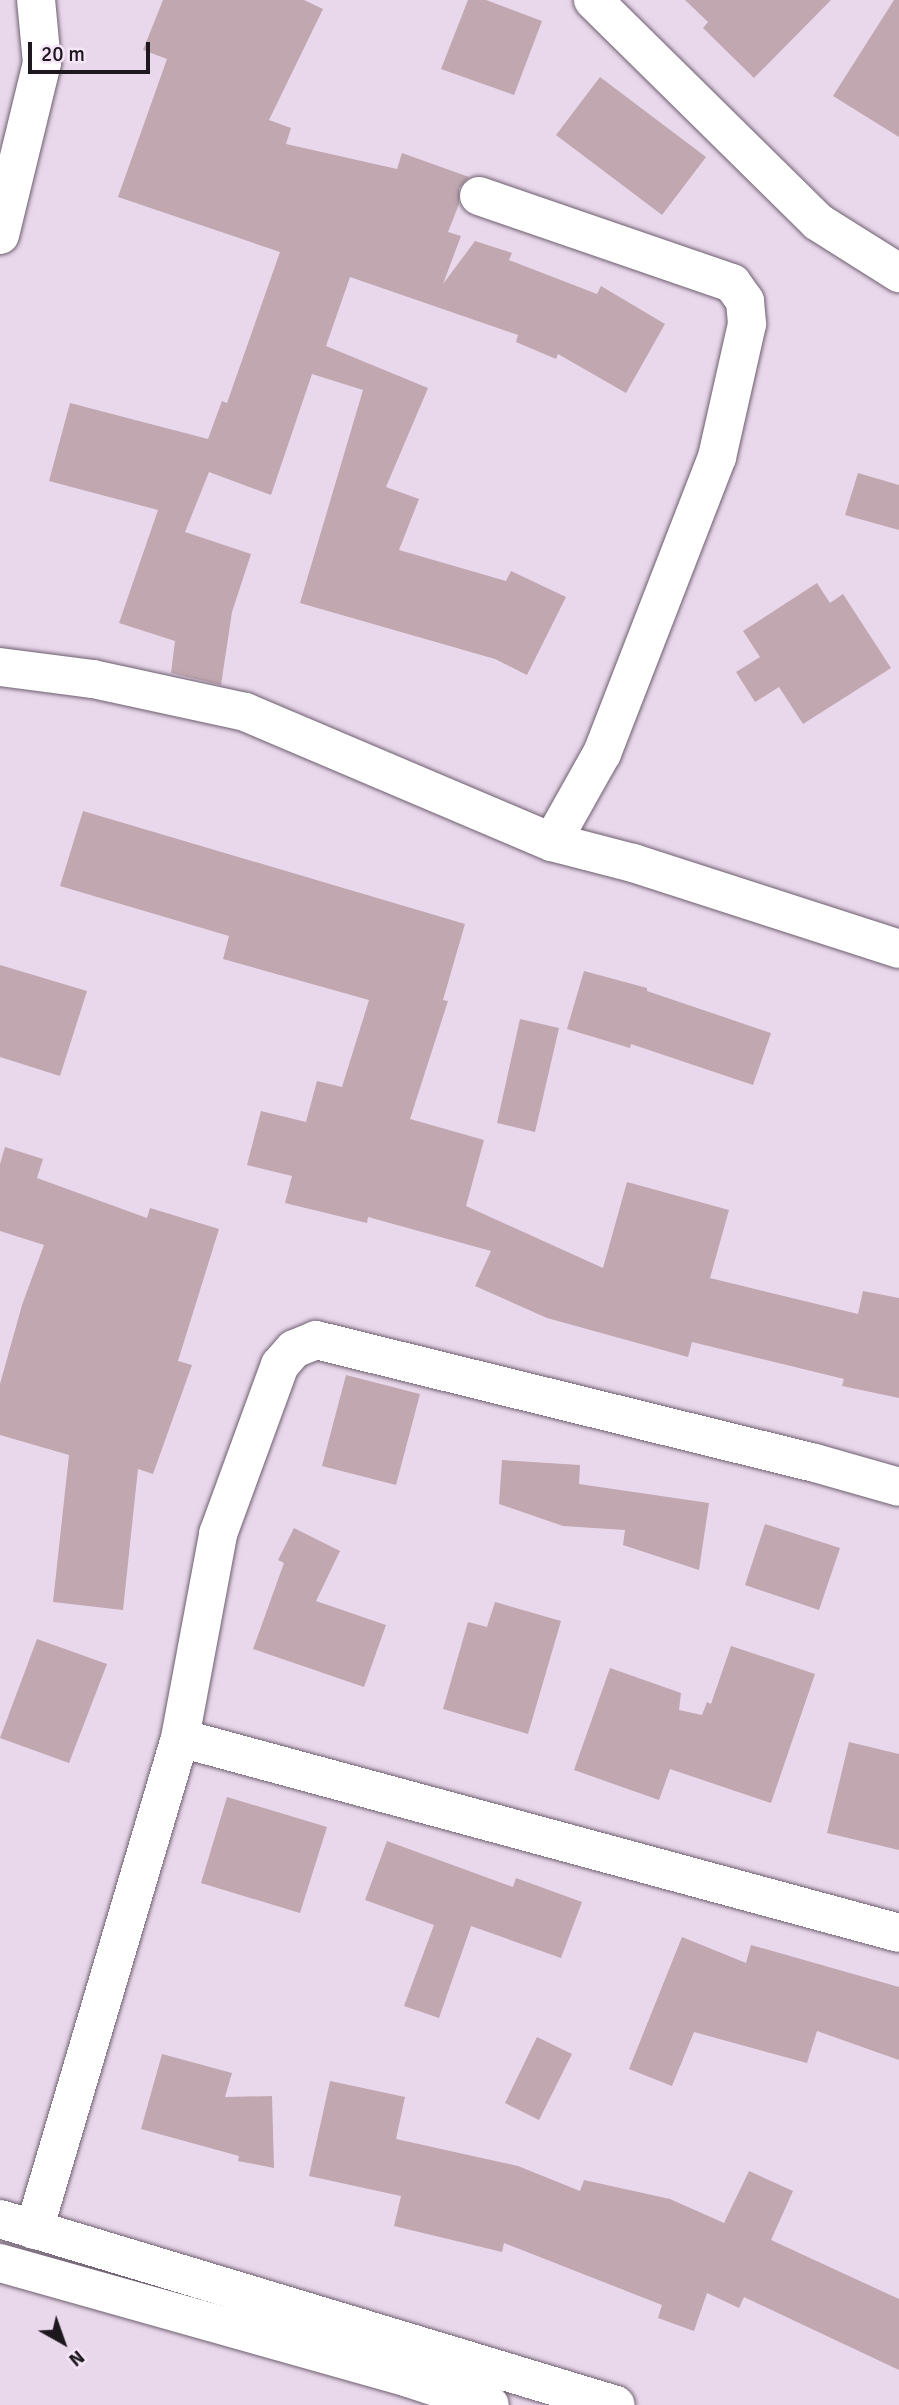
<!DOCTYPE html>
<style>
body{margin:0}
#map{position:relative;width:899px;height:2405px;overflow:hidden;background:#e9d8eb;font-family:Signika,sans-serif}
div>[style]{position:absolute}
.building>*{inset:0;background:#c0a7b0}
.roads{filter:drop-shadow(0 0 2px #6d5f6f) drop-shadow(0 0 2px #6d5f6f)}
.street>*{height:38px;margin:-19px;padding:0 19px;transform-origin:19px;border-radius:19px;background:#fff}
span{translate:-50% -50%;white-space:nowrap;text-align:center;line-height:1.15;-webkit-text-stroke:6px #f6e5f8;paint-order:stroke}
.north{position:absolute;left:28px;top:2307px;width:70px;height:70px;-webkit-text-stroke:5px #f6e5f8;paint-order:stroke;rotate:140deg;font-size:19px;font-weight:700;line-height:28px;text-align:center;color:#1d171e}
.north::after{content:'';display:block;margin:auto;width:24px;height:32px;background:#1d171e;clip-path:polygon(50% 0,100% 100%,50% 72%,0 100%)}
.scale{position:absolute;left:28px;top:42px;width:122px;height:32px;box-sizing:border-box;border:4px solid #1d171e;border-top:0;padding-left:9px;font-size:21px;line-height:24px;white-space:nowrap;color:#1d171e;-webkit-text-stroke:5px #f6e5f8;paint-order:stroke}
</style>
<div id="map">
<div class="building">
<div style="clip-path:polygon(163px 0,304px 0,323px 9px,269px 120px,291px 128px,286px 144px,397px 169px,402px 153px,469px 177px,459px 188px,459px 204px,448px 232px,461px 236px,443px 284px,475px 241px,512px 253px,509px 260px,597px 294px,601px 286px,665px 324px,626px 393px,558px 354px,556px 359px,516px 342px,518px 335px,350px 277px,326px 346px,428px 388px,386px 487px,419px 499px,399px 550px,506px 581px,511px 571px,566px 597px,527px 675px,495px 659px,300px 603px,363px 390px,312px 374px,271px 495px,209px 472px,185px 532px,251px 554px,232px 612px,221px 685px,171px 673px,175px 641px,119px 623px,158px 510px,49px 481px,70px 403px,208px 439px,222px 401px,227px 403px,280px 252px,118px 197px,167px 59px,143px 50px)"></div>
<div style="clip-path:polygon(468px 0,486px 0,542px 21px,514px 95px,441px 69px)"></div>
<div style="clip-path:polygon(685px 0,831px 0,754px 78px,703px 28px,708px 22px)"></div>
<div style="clip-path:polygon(894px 0,899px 0,899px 137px,833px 96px)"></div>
<div style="clip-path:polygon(600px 77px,706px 157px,662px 215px,556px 135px)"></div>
<div style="clip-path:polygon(858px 473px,899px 485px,899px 530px,845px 515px)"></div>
<div style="clip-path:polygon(817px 583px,830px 603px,843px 594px,891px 668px,803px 724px,779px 687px,755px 702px,736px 672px,760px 657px,743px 631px)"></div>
<div style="clip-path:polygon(83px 811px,465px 924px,443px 1000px,448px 1001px,410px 1119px,484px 1140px,466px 1206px,603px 1268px,627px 1182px,729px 1210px,710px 1278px,858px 1314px,863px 1291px,899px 1298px,899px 1398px,842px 1386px,844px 1379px,692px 1342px,688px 1357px,547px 1318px,475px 1286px,491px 1251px,368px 1217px,367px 1223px,285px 1203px,292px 1176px,247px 1165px,261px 1111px,306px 1122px,317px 1081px,342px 1087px,369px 1000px,223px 959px,229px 936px,60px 886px)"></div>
<div style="clip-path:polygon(0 965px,87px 991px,60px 1076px,0 1057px)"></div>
<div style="clip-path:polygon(584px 971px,647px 988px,647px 991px,771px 1033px,753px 1085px,631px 1044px,630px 1048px,567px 1029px)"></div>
<div style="clip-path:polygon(520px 1019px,559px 1028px,535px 1132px,497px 1123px)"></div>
<div style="clip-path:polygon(5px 1147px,43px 1159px,37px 1178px,147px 1218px,150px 1208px,219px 1229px,178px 1361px,192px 1365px,153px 1474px,138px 1469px,123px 1610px,53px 1602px,69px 1455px,0 1435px,0 1384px,22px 1305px,44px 1245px,0 1231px,0 1164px)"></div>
<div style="clip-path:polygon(346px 1375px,420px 1394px,396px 1485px,322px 1466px)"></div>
<div style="clip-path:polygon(502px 1460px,580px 1465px,579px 1484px,709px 1503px,699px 1570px,623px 1545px,625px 1530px,563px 1526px,499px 1504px)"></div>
<div style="clip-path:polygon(765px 1524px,840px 1548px,819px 1610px,745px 1585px)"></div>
<div style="clip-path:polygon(294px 1528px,340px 1551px,316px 1601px,386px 1625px,364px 1687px,253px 1649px,284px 1563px,278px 1560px)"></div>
<div style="clip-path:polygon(495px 1602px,561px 1621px,528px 1734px,443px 1709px,468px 1622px,487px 1627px)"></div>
<div style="clip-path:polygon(37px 1639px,107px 1664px,69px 1763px,0 1738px)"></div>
<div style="clip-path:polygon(731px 1646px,815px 1674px,771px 1803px,670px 1769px,659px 1800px,574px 1770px,610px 1668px,681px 1693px,679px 1710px,702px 1715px,707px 1702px,711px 1704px)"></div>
<div style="clip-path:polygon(849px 1742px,899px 1754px,899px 1850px,827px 1833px)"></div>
<div style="clip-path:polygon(227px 1797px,327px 1827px,300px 1913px,201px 1883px)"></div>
<div style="clip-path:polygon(387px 1841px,513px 1887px,516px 1878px,582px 1902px,561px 1958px,471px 1926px,439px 2018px,404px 2006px,434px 1925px,365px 1900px)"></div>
<div style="clip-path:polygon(682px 1937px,746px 1963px,751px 1945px,899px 1987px,899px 2060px,817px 2031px,807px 2063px,694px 2032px,672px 2086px,629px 2069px)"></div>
<div style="clip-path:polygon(537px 2037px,572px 2054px,539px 2120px,505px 2103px)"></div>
<div style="clip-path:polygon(162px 2054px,232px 2073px,225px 2097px,272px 2096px,274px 2168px,238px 2161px,239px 2156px,141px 2129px)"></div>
<div style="clip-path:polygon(330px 2081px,405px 2097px,396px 2139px,518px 2166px,580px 2191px,584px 2180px,670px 2199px,724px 2223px,749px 2171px,793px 2191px,771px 2240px,899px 2299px,899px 2370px,744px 2297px,739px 2308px,707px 2293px,694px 2331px,658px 2318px,662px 2305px,504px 2243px,502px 2252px,394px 2226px,401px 2196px,309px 2176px)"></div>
</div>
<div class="roads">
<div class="street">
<div style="left:593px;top:0;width:316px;rotate:44.6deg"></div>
<div style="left:818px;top:222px;width:96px;rotate:32.2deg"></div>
<div style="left:479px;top:196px;width:268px;rotate:19deg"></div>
<div style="left:732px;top:283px;width:22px;rotate:54deg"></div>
<div style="left:745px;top:301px;width:23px;rotate:85deg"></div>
<div style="left:747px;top:324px;width:136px;rotate:102.7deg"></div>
<div style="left:717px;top:457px;width:318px;rotate:111.2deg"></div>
<div style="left:602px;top:753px;width:102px;rotate:119.3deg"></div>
<div style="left:0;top:235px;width:177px;rotate:-76.3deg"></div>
<div style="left:42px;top:63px;width:63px;rotate:-95.4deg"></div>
<div style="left:0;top:667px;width:94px;rotate:7.4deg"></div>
<div style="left:93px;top:679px;width:156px;rotate:12.2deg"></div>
<div style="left:245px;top:712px;width:333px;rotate:23deg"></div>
<div style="left:552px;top:842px;width:84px;rotate:14.5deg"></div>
<div style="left:633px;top:863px;width:280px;rotate:17.9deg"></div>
<div style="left:180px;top:1738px;width:745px;rotate:15.17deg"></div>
<div style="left:0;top:2219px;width:643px;rotate:16.8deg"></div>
<div style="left:34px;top:2230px;width:513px;rotate:-73.47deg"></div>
<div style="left:180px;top:1738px;width:208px;rotate:-79.4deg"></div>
<div style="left:218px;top:1534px;width:180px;rotate:-69.9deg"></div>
<div style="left:280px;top:1365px;width:21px;rotate:-49deg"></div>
<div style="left:294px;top:1349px;width:24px;rotate:-22deg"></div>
<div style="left:316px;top:1340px;width:514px;rotate:13.85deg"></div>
<div style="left:815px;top:1463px;width:87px;rotate:15.9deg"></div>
<div style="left:0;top:2263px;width:424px;rotate:15.7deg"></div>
<div style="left:408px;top:2378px;width:86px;rotate:18.2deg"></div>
</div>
</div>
<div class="north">N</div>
<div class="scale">20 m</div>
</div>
